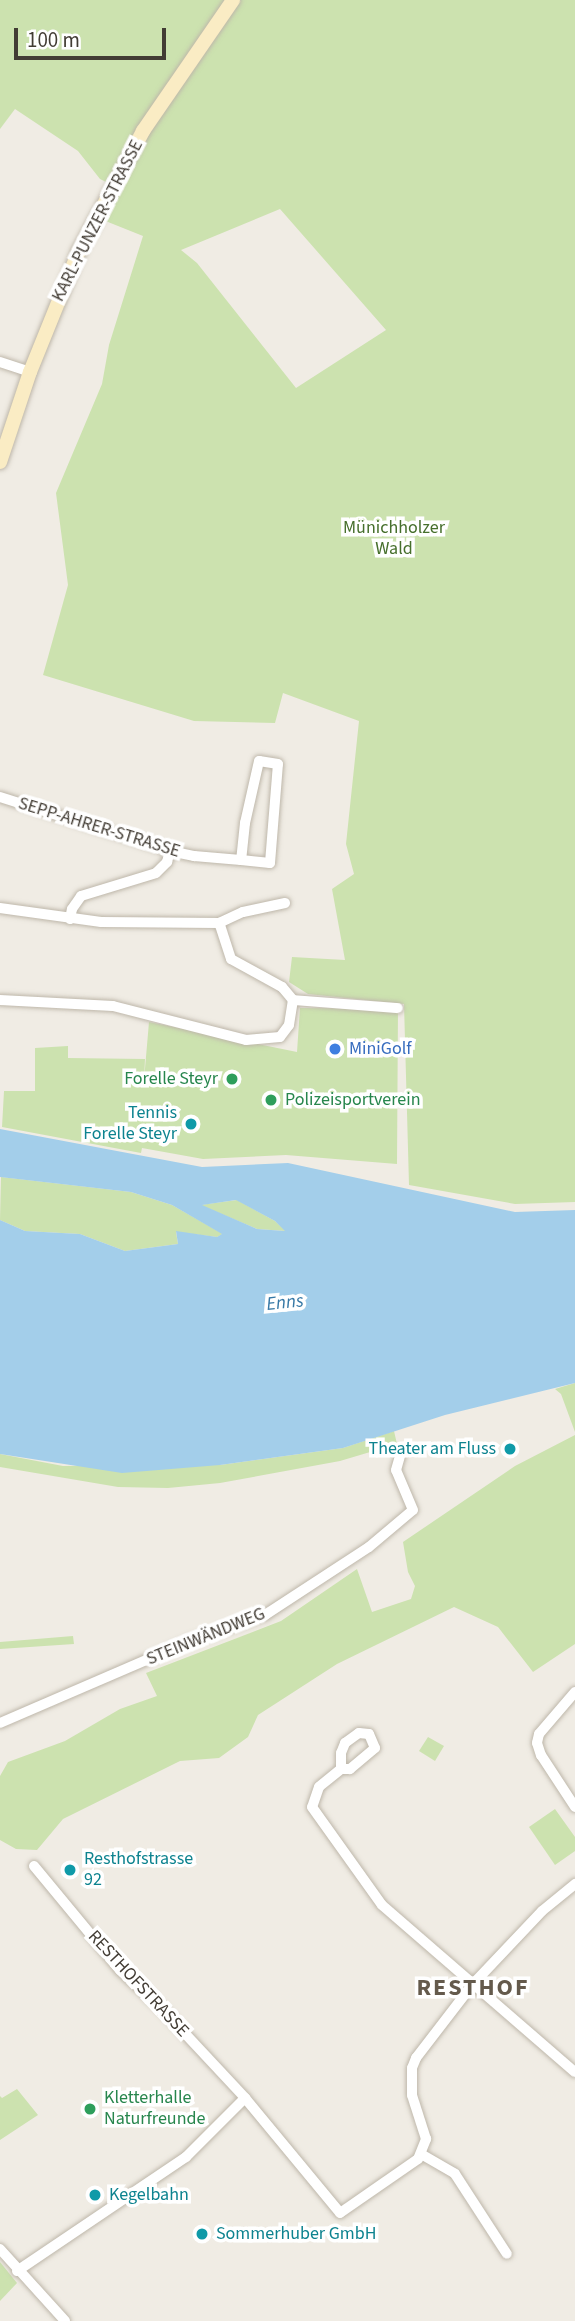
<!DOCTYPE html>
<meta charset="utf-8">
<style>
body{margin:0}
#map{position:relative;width:575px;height:2321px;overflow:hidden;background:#f0ece4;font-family:"Source Sans 3",sans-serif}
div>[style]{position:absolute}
.green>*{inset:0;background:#cce2af}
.water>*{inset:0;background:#a3ceea}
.roads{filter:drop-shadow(0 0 2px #beb7aa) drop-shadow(0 0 2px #beb7aa)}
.street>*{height:10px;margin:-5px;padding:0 5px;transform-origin:5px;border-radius:5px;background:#fff}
.secondary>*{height:14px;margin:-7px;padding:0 7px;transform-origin:7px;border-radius:7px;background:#faecc4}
.dots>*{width:19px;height:19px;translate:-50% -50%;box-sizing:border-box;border:4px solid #fff;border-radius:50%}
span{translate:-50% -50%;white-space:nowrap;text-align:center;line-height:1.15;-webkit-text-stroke:7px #fff;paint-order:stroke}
.street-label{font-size:18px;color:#423c34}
.park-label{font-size:18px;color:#466f2c}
.shop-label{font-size:18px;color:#366cbe}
.left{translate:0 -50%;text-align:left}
.leisure-label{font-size:18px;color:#27864d}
.right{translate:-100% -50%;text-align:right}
.culture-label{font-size:18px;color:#0d838f}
.water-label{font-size:19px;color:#3678a5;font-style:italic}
.district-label{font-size:24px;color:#645a4c;font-weight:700;letter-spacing:2px}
.scale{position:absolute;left:14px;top:28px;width:152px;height:32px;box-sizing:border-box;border:4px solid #423c34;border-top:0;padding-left:9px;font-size:21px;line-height:24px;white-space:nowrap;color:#423c34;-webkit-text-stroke:5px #fff;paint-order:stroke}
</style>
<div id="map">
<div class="green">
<div style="clip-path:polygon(evenodd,0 0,575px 0,575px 1202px,515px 1204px,409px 1185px,404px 1004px,308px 994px,289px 982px,292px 957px,345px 960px,332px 889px,354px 874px,346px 844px,359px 721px,283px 693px,275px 723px,194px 721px,43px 675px,68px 585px,56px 493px,102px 384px,109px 345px,143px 236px,103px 220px,120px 189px,100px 179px,78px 151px,15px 109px,0 129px,0 0,280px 209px,386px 330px,296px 388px,197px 263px,181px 250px,280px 209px)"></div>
<div style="clip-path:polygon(300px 1008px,398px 1009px,397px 1164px,286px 1155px,203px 1159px,142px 1148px,141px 1153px,2px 1127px,4px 1091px,35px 1091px,35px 1048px,68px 1046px,68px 1058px,145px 1059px,144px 1080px,149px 1022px,297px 1052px)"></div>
<div style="clip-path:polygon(1px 1177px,131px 1192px,172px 1205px,223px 1234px,217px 1237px,176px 1232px,178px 1244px,125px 1251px,80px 1234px,25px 1231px,0 1220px)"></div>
<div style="clip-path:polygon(237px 1200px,275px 1221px,286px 1231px,257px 1229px,200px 1205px)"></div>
<div style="clip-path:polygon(575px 1383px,575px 1432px,561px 1394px,555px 1389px)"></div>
<div style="clip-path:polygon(394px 1431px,397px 1444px,340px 1461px,220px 1483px,168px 1488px,118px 1487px,0 1467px,0 1454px,63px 1466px,220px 1465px,343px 1448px)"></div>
<div style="clip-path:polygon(575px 1435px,575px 1644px,533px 1672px,498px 1627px,454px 1607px,337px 1664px,258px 1715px,248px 1737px,219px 1758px,180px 1761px,63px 1819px,37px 1850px,16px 1849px,0 1840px,0 1776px,8px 1762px,65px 1741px,120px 1709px,157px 1696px,146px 1673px,281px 1621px,357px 1569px,372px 1612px,411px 1599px,415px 1586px,408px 1572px,403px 1542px,515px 1466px)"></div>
<div style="clip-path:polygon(73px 1636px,74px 1644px,0 1649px,0 1642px)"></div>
<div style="clip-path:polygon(428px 1737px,444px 1746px,435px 1761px,419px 1751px)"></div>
<div style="clip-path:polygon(555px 1809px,575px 1837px,575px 1851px,555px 1865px,529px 1827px)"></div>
<div style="clip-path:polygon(17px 2089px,38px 2115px,0 2140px,0 2096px,2px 2098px)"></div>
<div style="clip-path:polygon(0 2262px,17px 2283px,0 2301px)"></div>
</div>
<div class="water">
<div style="clip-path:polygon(evenodd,0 1129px,202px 1167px,288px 1163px,515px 1212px,575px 1210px,575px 1383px,445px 1415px,343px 1448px,220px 1465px,122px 1473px,0 1454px,0 1220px,25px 1231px,80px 1234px,125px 1251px,178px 1244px,176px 1231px,217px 1237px,222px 1234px,172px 1205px,131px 1192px,0 1177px,0 1129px,236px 1200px,275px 1221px,285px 1231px,257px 1229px,202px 1205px,236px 1200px)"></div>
</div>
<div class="roads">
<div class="street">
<div style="left:0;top:362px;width:32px;rotate:18deg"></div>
<div style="left:0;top:797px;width:178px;rotate:17.6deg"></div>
<div style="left:170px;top:851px;width:25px;rotate:12deg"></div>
<div style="left:194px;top:856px;width:47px;rotate:4.9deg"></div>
<div style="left:241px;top:860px;width:29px;rotate:6deg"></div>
<div style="left:270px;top:863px;width:99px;rotate:-85.4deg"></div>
<div style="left:278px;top:764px;width:19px;rotate:-171deg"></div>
<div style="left:259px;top:761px;width:64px;rotate:102.7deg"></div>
<div style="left:245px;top:823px;width:37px;rotate:96deg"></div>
<div style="left:0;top:908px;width:102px;rotate:7.9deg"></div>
<div style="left:101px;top:922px;width:118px;rotate:0.5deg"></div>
<div style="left:219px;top:923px;width:26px;rotate:-25deg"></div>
<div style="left:243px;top:912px;width:43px;rotate:-12.1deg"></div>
<div style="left:70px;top:919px;width:10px;rotate:-79deg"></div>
<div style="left:72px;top:909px;width:16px;rotate:-55deg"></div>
<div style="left:81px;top:896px;width:78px;rotate:-17deg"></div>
<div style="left:156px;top:873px;width:16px;rotate:-45deg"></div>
<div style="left:167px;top:862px;width:11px;rotate:-75deg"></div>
<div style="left:0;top:1000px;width:113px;rotate:3deg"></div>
<div style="left:113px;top:1006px;width:137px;rotate:14.3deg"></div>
<div style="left:246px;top:1040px;width:34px;rotate:-5deg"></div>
<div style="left:280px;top:1037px;width:15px;rotate:-53deg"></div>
<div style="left:289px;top:1025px;width:25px;rotate:-81deg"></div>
<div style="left:293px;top:1000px;width:17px;rotate:-130deg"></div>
<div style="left:282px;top:987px;width:58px;rotate:-151.2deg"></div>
<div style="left:231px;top:959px;width:38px;rotate:-108deg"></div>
<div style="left:293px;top:1000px;width:105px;rotate:4.4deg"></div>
<div style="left:575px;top:1692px;width:55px;rotate:130.6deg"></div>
<div style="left:539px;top:1734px;width:9px;rotate:103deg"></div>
<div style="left:537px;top:1743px;width:13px;rotate:72deg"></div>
<div style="left:541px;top:1755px;width:62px;rotate:56.8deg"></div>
<div style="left:0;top:1723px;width:205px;rotate:-23.3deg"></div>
<div style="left:188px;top:1642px;width:82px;rotate:-19.3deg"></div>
<div style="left:265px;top:1615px;width:124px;rotate:-33.2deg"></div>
<div style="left:369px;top:1547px;width:57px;rotate:-40.1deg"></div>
<div style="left:413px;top:1510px;width:43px;rotate:-113deg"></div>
<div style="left:396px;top:1470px;width:18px;rotate:-74deg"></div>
<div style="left:341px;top:1769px;width:16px;rotate:-90deg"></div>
<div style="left:341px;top:1753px;width:11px;rotate:-68deg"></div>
<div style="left:345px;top:1743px;width:17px;rotate:-36deg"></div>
<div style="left:359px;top:1733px;width:10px;rotate:6deg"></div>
<div style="left:369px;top:1734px;width:15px;rotate:67deg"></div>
<div style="left:375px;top:1748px;width:33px;rotate:140deg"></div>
<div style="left:350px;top:1769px;width:9px;rotate:180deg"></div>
<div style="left:341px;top:1769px;width:28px;rotate:141deg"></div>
<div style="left:319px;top:1787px;width:21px;rotate:109deg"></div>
<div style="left:312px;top:1807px;width:120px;rotate:54.5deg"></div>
<div style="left:382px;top:1905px;width:255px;rotate:40.9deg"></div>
<div style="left:34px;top:1866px;width:135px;rotate:50.4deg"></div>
<div style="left:120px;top:1970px;width:60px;rotate:43deg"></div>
<div style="left:164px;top:2011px;width:119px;rotate:47deg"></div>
<div style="left:245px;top:2098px;width:149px;rotate:50.4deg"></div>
<div style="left:340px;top:2213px;width:95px;rotate:-34.7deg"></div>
<div style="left:418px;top:2159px;width:22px;rotate:-68deg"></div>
<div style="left:426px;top:2139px;width:46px;rotate:-107.7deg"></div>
<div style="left:412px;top:2095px;width:27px;rotate:-90deg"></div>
<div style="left:412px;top:2068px;width:11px;rotate:-68deg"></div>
<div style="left:416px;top:2058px;width:93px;rotate:-52.4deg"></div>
<div style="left:473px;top:1984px;width:100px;rotate:-46.6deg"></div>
<div style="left:542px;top:1911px;width:43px;rotate:-39.3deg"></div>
<div style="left:421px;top:2154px;width:39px;rotate:30deg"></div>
<div style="left:455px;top:2174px;width:95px;rotate:57deg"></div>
<div style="left:0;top:2249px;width:97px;rotate:47.9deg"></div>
<div style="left:17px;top:2271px;width:204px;rotate:-34deg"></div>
<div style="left:186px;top:2157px;width:83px;rotate:-45deg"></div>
</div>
<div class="secondary">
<div style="left:0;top:462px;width:95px;rotate:-71.6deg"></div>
<div style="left:30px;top:372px;width:131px;rotate:-68deg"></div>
<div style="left:79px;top:251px;width:136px;rotate:-61.9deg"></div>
<div style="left:143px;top:131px;width:159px;rotate:-55.5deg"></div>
</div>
</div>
<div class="dots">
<div style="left:335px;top:1049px;background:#3f7fe0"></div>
<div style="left:232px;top:1079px;background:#2e9e5b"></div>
<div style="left:271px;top:1100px;background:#2e9e5b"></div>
<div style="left:191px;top:1124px;background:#0f9aa8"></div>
<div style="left:510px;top:1449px;background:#0f9aa8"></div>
<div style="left:70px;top:1870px;background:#0f9aa8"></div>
<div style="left:90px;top:2109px;background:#2e9e5b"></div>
<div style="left:95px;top:2195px;background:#0f9aa8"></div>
<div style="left:202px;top:2234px;background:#0f9aa8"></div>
</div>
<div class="street-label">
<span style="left:98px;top:221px;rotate:-63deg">KARL-PUNZER-STRASSE</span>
<span style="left:99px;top:828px;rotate:17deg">SEPP-AHRER-STRASSE</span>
<span style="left:206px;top:1637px;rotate:-22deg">STEINWÄNDWEG</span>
<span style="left:138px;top:1984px;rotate:47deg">RESTHOFSTRASSE</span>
</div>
<div class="park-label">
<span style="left:394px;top:539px">Münichholzer<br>Wald</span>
</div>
<div class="shop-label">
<span class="left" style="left:349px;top:1049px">MiniGolf</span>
</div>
<div class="leisure-label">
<span class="right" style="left:218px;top:1079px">Forelle Steyr</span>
<span class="left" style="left:285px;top:1100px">Polizeisportverein</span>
<span class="left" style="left:104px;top:2109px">Kletterhalle<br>Naturfreunde</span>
</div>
<div class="culture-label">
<span class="right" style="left:177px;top:1124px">Tennis<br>Forelle Steyr</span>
<span class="right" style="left:496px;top:1449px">Theater am Fluss</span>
<span class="left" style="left:84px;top:1870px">Resthofstrasse<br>92</span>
<span class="left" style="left:109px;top:2195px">Kegelbahn</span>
<span class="left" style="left:216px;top:2234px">Sommerhuber GmbH</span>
</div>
<div class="water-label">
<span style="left:285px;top:1303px;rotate:-6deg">Enns</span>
</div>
<div class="district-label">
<span style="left:473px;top:1988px">RESTHOF</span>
</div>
<div class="scale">100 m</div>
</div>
